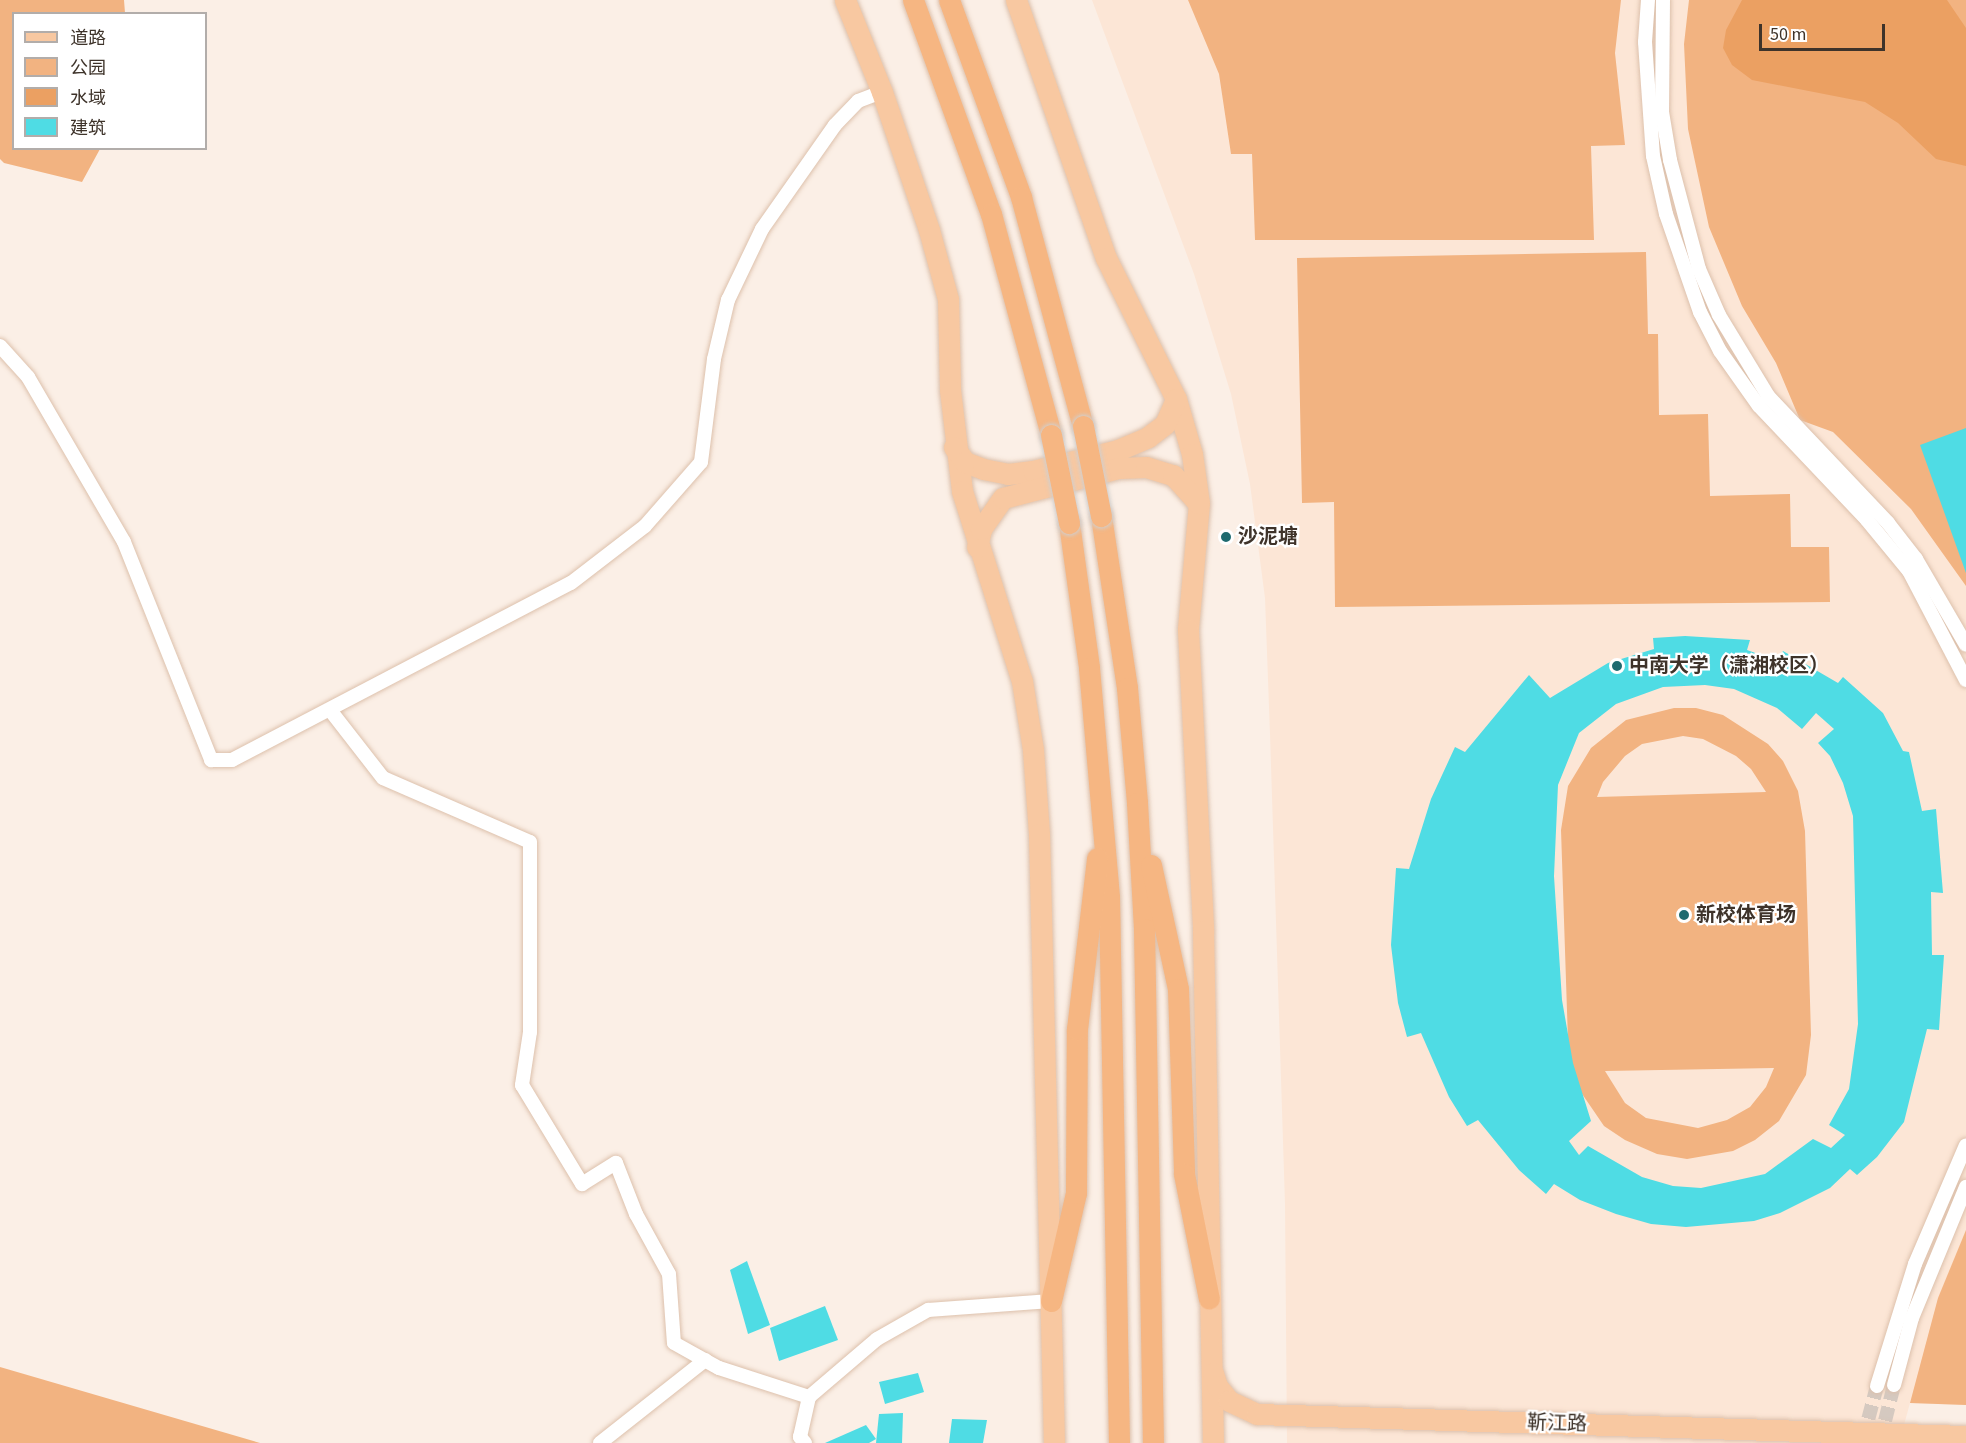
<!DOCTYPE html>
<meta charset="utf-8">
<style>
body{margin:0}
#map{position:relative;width:1966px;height:1443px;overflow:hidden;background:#fbefe6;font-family:"Source Sans 3","Noto Sans SC",sans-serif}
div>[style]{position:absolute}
.built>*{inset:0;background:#fce6d6}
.green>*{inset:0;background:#f2b381}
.water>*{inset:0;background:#eba062}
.building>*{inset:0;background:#4fdce4}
.minor-tunnel>*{height:14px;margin-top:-7px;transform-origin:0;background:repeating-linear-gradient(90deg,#d5c9c0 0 14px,transparent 0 21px)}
.roads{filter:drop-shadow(0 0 2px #ddc1ac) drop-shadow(0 0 2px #ddc1ac)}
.minor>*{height:14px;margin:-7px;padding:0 7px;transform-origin:7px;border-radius:7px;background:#fff}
.primary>*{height:21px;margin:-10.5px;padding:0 10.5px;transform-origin:10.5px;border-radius:10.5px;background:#f8c8a1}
.trunk>*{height:21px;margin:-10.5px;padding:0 10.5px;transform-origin:10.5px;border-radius:10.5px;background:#f6b682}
.bridges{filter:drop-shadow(0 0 2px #d1cecc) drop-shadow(0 0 2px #d1cecc)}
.trunk-bridge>*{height:21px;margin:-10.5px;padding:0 10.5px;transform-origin:10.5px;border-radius:10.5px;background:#f6b682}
.dots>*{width:16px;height:16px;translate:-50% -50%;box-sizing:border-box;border:3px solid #fff;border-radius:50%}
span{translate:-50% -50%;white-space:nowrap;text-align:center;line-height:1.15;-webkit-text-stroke:4.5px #fff;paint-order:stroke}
.poi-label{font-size:20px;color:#3e332a;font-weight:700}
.left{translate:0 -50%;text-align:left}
.street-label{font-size:20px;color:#3e332a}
.legend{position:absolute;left:12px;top:12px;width:195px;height:138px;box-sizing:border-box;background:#fff;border:2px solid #b2adaa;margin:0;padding:8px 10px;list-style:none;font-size:18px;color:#3e332a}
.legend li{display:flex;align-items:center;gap:12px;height:30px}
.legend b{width:30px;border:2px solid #b2adaa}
.scale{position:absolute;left:1759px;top:24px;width:126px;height:27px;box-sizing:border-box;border:3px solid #3e332a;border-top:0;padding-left:8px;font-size:18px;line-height:21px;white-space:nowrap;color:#3e332a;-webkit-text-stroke:4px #fff;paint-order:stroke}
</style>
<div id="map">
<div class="built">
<div style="clip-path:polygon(1092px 0,1966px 0,1966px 1405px,1910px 1403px,1899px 1443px,1287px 1443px,1285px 1204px,1270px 734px,1265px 598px,1250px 484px,1231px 394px,1194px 274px)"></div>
</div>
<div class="green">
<div style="clip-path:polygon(0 0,124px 0,125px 13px,14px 14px,14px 148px,100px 149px,82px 182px,4px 163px,0 159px)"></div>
<div style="clip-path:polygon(1188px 0,1621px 0,1615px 53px,1625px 145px,1591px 146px,1594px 240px,1255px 240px,1252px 154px,1231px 154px,1219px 74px)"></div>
<div style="clip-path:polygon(1689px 0,1966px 0,1966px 586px,1911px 509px,1833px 432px,1800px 420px,1776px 363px,1742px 306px,1709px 227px,1688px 129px,1684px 44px)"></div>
<div style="clip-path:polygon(1646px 252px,1648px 334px,1658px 334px,1659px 415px,1708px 414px,1710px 496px,1790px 494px,1791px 547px,1829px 547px,1830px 602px,1335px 607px,1334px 502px,1302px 503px,1297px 258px)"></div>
<div style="clip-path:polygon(evenodd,1674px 708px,1696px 708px,1723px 715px,1768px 744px,1783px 761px,1798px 791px,1805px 831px,1811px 1035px,1806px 1075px,1779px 1121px,1755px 1140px,1733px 1151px,1687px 1159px,1657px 1154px,1625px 1140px,1604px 1126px,1576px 1085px,1568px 1041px,1561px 830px,1568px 786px,1591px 748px,1626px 720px,1674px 708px,1683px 736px,1703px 739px,1736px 756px,1751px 769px,1766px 792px,1597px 797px,1603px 782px,1625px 756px,1642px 744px,1683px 736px,1674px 708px,1774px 1068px,1766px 1087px,1750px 1107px,1727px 1120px,1698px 1128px,1646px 1118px,1625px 1103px,1605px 1071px,1774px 1068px)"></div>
<div style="clip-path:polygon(1966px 1230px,1966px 1405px,1910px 1403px,1938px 1298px)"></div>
<div style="clip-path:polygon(0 1367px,260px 1443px,0 1443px)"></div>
</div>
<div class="water">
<div style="clip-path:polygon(1742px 0,1947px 0,1966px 28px,1966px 166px,1936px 159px,1898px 123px,1865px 102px,1752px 80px,1732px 65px,1723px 48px,1726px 30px)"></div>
</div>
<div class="building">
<div style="clip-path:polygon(1966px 428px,1966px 573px,1920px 445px)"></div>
<div style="clip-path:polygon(evenodd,1685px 636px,1750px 640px,1747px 650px,1778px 661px,1783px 651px,1838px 683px,1843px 677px,1883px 713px,1903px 751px,1909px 752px,1922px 811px,1936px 809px,1943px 893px,1931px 892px,1932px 955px,1944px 955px,1939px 1030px,1927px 1029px,1904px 1122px,1877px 1157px,1857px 1175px,1850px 1169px,1830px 1188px,1780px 1213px,1754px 1221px,1686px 1227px,1651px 1224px,1616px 1214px,1580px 1200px,1554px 1184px,1546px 1194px,1519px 1170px,1478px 1120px,1467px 1126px,1449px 1097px,1421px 1033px,1407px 1037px,1398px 1003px,1391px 945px,1396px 868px,1409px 869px,1431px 799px,1455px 747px,1465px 752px,1529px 675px,1550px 698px,1608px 663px,1654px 649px,1653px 638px,1685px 636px,1705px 685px,1734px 689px,1777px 708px,1802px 729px,1816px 713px,1834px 729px,1818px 743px,1830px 756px,1843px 783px,1853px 816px,1858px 1024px,1849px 1089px,1829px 1125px,1845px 1135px,1831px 1148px,1813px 1139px,1765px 1174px,1701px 1188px,1673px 1186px,1642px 1177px,1588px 1146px,1579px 1155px,1569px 1141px,1591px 1121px,1573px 1063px,1562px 1000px,1554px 876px,1558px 785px,1579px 733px,1616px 704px,1663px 687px,1705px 685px)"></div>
<div style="clip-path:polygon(747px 1261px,770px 1325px,748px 1334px,730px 1270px)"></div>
<div style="clip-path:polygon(825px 1306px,838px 1340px,779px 1361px,770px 1328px)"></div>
<div style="clip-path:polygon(918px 1373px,924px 1392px,885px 1404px,879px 1382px)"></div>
<div style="clip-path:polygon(903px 1413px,902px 1443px,876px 1443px,879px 1414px)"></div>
<div style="clip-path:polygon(952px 1419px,987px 1420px,983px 1443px,949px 1443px)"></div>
<div style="clip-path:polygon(866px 1425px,876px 1439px,869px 1443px,825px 1443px)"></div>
</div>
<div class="minor-tunnel">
<div style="left:1863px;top:1439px;width:55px;rotate:-75.2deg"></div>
<div style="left:1880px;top:1441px;width:58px;rotate:-76deg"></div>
</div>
<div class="roads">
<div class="minor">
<div style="left:1648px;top:0;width:42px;rotate:94.1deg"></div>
<div style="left:1645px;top:42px;width:114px;rotate:86deg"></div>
<div style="left:1653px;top:156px;width:59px;rotate:77.4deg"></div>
<div style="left:1666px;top:214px;width:104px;rotate:70.9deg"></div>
<div style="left:1700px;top:312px;width:44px;rotate:62.9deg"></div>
<div style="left:1720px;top:351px;width:67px;rotate:54.7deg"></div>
<div style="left:1759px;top:406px;width:157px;rotate:46.5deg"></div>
<div style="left:1867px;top:520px;width:66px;rotate:50.5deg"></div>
<div style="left:1909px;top:571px;width:123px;rotate:62.4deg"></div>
<div style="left:1663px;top:0;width:112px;rotate:90.5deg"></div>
<div style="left:1662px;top:112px;width:49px;rotate:80.5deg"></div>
<div style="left:1670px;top:160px;width:113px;rotate:75.1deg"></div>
<div style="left:1699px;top:269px;width:50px;rotate:66.5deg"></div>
<div style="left:1719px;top:315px;width:95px;rotate:58.8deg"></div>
<div style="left:1768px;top:396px;width:175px;rotate:46.6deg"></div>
<div style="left:1888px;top:523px;width:46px;rotate:52.1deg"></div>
<div style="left:1916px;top:559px;width:99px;rotate:59.8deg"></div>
<div style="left:0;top:346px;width:42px;rotate:47.9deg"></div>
<div style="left:28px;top:377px;width:191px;rotate:59.8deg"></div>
<div style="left:124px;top:542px;width:235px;rotate:68.2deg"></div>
<div style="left:211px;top:760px;width:21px"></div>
<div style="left:232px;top:760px;width:382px;rotate:-27.6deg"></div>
<div style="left:571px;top:583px;width:93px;rotate:-37.6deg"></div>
<div style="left:645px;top:526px;width:85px;rotate:-48.8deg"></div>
<div style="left:701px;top:462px;width:104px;rotate:-82.8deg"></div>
<div style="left:714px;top:359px;width:61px;rotate:-76.7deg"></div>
<div style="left:728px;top:300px;width:79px;rotate:-64.4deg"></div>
<div style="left:762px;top:229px;width:127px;rotate:-54.9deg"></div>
<div style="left:835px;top:125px;width:33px;rotate:-46deg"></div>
<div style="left:858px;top:101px;width:26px;rotate:-21deg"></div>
<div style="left:330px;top:710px;width:86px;rotate:52.1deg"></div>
<div style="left:383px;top:778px;width:160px;rotate:23.5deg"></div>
<div style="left:530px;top:842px;width:190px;rotate:90deg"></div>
<div style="left:530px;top:1032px;width:54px;rotate:98.6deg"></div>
<div style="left:522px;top:1085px;width:116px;rotate:58.8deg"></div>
<div style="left:582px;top:1184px;width:40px;rotate:-32deg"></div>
<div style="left:616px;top:1163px;width:55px;rotate:68.6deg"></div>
<div style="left:636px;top:1214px;width:68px;rotate:61.2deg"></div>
<div style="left:669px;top:1274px;width:69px;rotate:85.9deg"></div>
<div style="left:674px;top:1343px;width:51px;rotate:29.1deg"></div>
<div style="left:719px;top:1368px;width:95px;rotate:17.9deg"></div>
<div style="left:1894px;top:1385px;width:69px;rotate:-75deg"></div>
<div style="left:1912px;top:1318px;width:142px;rotate:-67.6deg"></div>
<div style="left:1877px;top:1386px;width:128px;rotate:-72.7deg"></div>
<div style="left:1915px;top:1264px;width:129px;rotate:-66.8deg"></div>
<div style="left:600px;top:1443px;width:134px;rotate:-38.3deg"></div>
<div style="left:805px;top:1443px;width:8px;rotate:-130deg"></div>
<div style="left:800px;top:1437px;width:41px;rotate:-77.3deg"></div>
<div style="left:809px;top:1397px;width:89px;rotate:-40.5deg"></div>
<div style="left:877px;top:1339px;width:59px;rotate:-29.6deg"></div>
<div style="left:928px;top:1310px;width:123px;rotate:-4.2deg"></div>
</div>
<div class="primary">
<div style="left:845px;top:0;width:99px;rotate:68.1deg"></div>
<div style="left:882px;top:92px;width:146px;rotate:71.2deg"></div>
<div style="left:929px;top:230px;width:72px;rotate:74.6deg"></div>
<div style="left:948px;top:299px;width:91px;rotate:88.7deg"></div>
<div style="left:950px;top:390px;width:102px;rotate:83.2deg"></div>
<div style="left:962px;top:491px;width:199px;rotate:72.5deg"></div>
<div style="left:1022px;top:681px;width:70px;rotate:80.9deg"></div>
<div style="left:1033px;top:750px;width:84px;rotate:85.9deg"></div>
<div style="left:1039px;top:834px;width:609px;rotate:88.59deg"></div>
<div style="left:1016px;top:0;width:273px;rotate:70.8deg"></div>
<div style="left:1106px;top:258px;width:157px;rotate:63.6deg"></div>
<div style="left:1176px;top:399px;width:57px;rotate:73.8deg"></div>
<div style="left:1192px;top:454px;width:49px;rotate:81.9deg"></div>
<div style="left:1199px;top:503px;width:127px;rotate:95deg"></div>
<div style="left:1188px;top:630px;width:301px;rotate:87.1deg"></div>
<div style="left:1203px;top:931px;width:512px;rotate:88.88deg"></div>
<div style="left:954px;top:447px;width:19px;rotate:54deg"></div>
<div style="left:965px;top:462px;width:19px;rotate:21deg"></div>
<div style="left:983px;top:469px;width:25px;rotate:11deg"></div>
<div style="left:1008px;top:474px;width:25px;rotate:-7deg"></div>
<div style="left:1033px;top:471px;width:88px;rotate:-13.9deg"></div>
<div style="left:1118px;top:450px;width:33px;rotate:-23deg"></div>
<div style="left:1148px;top:437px;width:21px;rotate:-37deg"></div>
<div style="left:1165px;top:424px;width:27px;rotate:-66deg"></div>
<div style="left:977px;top:547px;width:18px;rotate:-77deg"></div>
<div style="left:981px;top:529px;width:38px;rotate:-55deg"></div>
<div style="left:1003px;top:498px;width:120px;rotate:-14.5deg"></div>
<div style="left:1119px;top:468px;width:27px;rotate:-2deg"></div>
<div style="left:1146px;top:467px;width:28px;rotate:17deg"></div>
<div style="left:1173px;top:475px;width:38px;rotate:48deg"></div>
<div style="left:1213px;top:1373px;width:14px;rotate:73deg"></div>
<div style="left:1217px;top:1386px;width:19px;rotate:51deg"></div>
<div style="left:1229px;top:1401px;width:31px;rotate:25deg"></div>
<div style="left:1257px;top:1414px;width:709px;rotate:1.78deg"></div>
</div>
<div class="trunk">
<div style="left:913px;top:0;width:228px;rotate:70deg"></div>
<div style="left:991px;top:214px;width:229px;rotate:74.8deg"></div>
<div style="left:949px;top:0;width:210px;rotate:69.9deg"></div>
<div style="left:1021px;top:197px;width:237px;rotate:74.9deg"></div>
<div style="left:1101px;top:516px;width:174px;rotate:81.4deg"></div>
<div style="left:1127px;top:688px;width:115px;rotate:85deg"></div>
<div style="left:1137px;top:803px;width:126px;rotate:86.8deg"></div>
<div style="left:1144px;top:929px;width:514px;rotate:89deg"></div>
<div style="left:1069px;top:523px;width:146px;rotate:82.1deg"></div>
<div style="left:1089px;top:668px;width:230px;rotate:85deg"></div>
<div style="left:1109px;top:897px;width:546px;rotate:88.95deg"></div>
<div style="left:1151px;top:865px;width:127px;rotate:77.7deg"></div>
<div style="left:1178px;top:989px;width:185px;rotate:88.1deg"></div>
<div style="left:1184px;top:1174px;width:127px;rotate:78.7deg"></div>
<div style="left:1051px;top:1301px;width:111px;rotate:-77deg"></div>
<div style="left:1076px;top:1193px;width:164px;rotate:-89.7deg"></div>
<div style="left:1077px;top:1029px;width:172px;rotate:-83.3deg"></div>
</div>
</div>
<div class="bridges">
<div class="trunk-bridge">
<div style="left:1083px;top:426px;width:92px;rotate:78.7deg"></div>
<div style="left:1051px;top:435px;width:90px;rotate:78.4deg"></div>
</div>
</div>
<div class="dots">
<div style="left:1226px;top:537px;background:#1e6a6f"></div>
<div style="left:1617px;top:666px;background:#1e6a6f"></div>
<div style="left:1684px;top:915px;background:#1e6a6f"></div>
</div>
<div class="poi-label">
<span class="left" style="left:1238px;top:537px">沙泥塘</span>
<span class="left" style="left:1629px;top:666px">中南大学（潇湘校区）</span>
<span class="left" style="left:1696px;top:915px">新校体育场</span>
</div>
<div class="street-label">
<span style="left:1557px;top:1424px;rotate:2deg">靳江路</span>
</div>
<ul class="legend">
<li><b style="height:8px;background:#f8c8a1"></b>道路</li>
<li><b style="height:16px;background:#f2b381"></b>公园</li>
<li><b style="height:16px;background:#eba062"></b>水域</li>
<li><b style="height:16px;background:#4fdce4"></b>建筑</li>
</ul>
<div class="scale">50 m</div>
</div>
